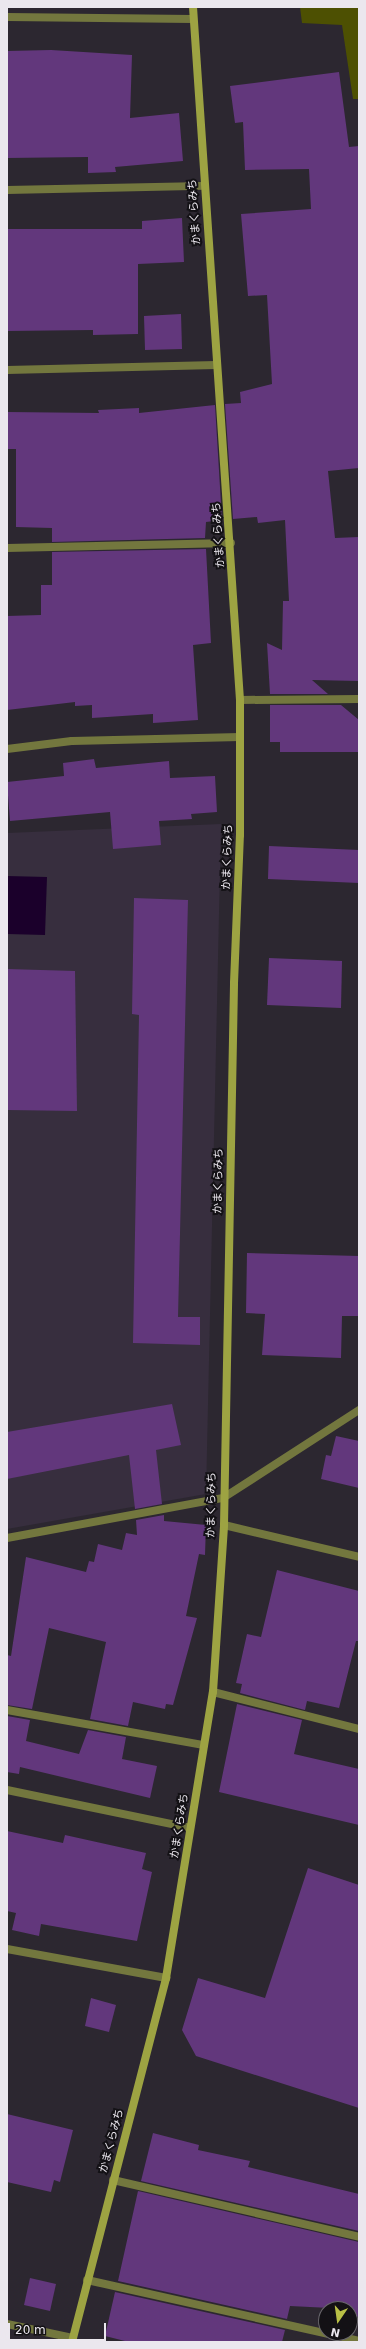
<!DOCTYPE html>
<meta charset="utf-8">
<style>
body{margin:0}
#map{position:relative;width:366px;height:2349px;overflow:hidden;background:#2c2730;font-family:"DejaVu Sans","Noto Sans JP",sans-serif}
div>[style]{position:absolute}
.built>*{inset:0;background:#372e3e}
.green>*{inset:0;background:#4d5002}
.water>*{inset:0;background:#1b002b}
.building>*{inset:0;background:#62377c}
.lane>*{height:8px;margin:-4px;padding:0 4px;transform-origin:4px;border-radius:4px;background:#73773e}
.street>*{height:8px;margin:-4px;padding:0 4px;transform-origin:4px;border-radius:4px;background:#73773e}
.secondary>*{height:8px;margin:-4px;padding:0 4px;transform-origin:4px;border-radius:4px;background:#9da342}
span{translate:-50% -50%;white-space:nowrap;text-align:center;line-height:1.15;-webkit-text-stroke:4px #131115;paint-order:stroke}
.street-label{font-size:11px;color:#ebe7ee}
.frame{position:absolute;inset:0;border:8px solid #ebe7ee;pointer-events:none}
.north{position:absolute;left:318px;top:2301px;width:40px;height:40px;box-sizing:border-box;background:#131115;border:1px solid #69676c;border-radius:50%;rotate:193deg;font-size:11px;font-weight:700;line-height:16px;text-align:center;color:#ebe7ee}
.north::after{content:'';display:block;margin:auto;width:14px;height:18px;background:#b9c046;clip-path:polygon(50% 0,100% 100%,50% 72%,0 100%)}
.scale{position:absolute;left:8px;top:2323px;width:98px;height:18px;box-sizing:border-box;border:2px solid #ebe7ee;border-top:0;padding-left:5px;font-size:12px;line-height:14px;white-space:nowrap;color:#ebe7ee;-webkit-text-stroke:3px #131115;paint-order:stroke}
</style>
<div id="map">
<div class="built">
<div style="clip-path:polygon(221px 824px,206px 1494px,7px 1529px,7px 833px)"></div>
</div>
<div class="green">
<div style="clip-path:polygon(300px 7px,359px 7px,359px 99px,353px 99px,342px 25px,302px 23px)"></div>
</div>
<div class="water">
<div style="clip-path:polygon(7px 876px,47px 877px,45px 935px,7px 934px)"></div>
</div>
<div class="building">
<div style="clip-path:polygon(51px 50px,132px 55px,130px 118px,179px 113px,183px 161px,115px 167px,116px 172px,88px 173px,88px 157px,7px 158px,7px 51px)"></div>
<div style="clip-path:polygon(339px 72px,349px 147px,359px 146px,359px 468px,328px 471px,335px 538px,359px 537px,359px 681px,312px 680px,328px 694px,270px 694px,267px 643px,282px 650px,283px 601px,289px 601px,285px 520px,258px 523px,257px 517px,233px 519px,225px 404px,241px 403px,240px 392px,272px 384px,267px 295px,248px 296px,241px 214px,311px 209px,309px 169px,245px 170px,243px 122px,235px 123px,230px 86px)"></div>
<div style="clip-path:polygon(182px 218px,184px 262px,138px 264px,138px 334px,93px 335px,93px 330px,7px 331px,7px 229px,142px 229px,142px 221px)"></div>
<div style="clip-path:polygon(181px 314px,182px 349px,145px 350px,144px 316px)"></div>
<div style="clip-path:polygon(215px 405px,222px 520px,206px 522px,205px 538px,52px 542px,52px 528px,16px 527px,16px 449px,7px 449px,7px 412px,99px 413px,98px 410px,139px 408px,139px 413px)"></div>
<div style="clip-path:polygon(206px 549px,211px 643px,193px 645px,198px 720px,153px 723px,153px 714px,92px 718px,92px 705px,75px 706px,75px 702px,7px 710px,7px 616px,41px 615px,41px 585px,52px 585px,52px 552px)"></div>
<div style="clip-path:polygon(270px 705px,341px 705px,359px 720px,359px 752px,280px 752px,280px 742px,270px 742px)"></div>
<div style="clip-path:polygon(94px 759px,96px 768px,169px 761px,170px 778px,215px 776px,217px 812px,191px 814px,192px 819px,159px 821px,161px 845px,113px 849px,110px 812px,10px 821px,7px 782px,64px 776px,63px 763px)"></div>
<div style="clip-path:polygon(269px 846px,359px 850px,359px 883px,268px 879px)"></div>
<div style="clip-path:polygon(134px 898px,188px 900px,178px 1317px,200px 1317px,200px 1345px,133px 1343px,139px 1015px,132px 1014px)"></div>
<div style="clip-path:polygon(269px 958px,342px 961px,341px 1008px,267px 1005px)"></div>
<div style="clip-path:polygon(7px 969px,75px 971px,77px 1111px,7px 1110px)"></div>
<div style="clip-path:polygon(247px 1253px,359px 1256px,359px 1316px,342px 1316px,341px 1358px,262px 1355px,265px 1314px,246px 1313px)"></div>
<div style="clip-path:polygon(172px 1404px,181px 1445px,156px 1450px,162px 1504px,135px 1509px,129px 1455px,7px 1479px,7px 1432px)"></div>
<div style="clip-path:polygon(336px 1436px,359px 1441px,359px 1488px,321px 1479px,326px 1455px,331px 1456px)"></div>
<div style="clip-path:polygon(164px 1515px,164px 1521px,206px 1525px,205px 1555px,199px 1554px,186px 1616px,197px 1618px,173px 1705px,166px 1704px,165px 1709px,133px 1702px,128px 1726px,90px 1719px,106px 1642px,49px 1628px,32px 1709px,7px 1705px,7px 1655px,11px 1656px,26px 1557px,86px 1572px,89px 1561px,94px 1562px,98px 1544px,122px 1550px,126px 1533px,137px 1535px,136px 1520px)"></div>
<div style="clip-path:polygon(277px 1570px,359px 1591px,359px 1641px,356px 1641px,339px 1708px,307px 1701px,305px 1710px,240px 1693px,242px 1684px,236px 1683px,247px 1634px,261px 1637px)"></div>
<div style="clip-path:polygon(237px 1704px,302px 1720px,294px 1754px,359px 1769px,359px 1825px,219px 1792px)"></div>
<div style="clip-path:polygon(7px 1716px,30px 1720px,26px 1741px,79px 1754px,88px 1730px,126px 1737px,122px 1759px,157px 1766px,150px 1798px,20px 1767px,19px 1774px,7px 1772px)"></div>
<div style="clip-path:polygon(7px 1831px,63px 1843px,65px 1835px,146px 1853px,142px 1869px,152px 1872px,137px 1941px,41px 1924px,39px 1936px,12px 1930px,16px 1913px,7px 1911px)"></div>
<div style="clip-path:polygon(308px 1868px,359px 1885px,359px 2108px,196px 2056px,182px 2030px,198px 1978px,265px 1998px)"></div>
<div style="clip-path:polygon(91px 1998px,116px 2005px,109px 2032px,85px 2026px)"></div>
<div style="clip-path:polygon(7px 2114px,73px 2130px,60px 2182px,54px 2180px,51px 2192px,7px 2182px)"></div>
<div style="clip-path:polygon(153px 2133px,199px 2145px,198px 2150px,250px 2161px,248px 2167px,359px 2194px,359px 2231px,141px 2181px)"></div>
<div style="clip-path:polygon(138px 2191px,359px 2242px,359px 2317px,350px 2315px,350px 2309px,290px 2306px,287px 2319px,118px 2281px)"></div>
<div style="clip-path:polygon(30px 2278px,56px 2284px,50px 2311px,24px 2305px)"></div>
<div style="clip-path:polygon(115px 2292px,285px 2330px,282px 2342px,129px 2342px,105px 2336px)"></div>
</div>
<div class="lane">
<div style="left:240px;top:700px;width:119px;rotate:-0.5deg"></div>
<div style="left:7px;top:749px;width:65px;rotate:-7deg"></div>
<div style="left:72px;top:741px;width:168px;rotate:-1.4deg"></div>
<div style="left:113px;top:2180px;width:253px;rotate:13deg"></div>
</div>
<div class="street">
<div style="left:7px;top:17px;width:186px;rotate:0.6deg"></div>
<div style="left:7px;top:190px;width:197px;rotate:-1.2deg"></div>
<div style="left:7px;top:370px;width:209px;rotate:-1.4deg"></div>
<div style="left:7px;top:548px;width:224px;rotate:-1.3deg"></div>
<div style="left:224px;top:1525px;width:139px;rotate:13.3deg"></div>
<div style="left:7px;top:1538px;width:220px;rotate:-10.5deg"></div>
<div style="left:223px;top:1498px;width:162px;rotate:-32.9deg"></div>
<div style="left:213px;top:1692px;width:151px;rotate:14.2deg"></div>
<div style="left:7px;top:1710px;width:200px;rotate:10.1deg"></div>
<div style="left:7px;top:1790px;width:187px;rotate:11.7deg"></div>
<div style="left:7px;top:1949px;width:162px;rotate:10.3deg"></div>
<div style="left:87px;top:2280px;width:279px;rotate:12.6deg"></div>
<div style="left:7px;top:2324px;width:67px;rotate:12deg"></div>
</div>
<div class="secondary">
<div style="left:72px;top:2342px;width:376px;rotate:-75.5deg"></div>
<div style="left:166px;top:1978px;width:290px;rotate:-80.7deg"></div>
<div style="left:213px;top:1692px;width:167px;rotate:-86.2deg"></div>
<div style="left:224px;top:1525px;width:542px;rotate:-88.94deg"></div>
<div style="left:234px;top:983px;width:148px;rotate:-87.7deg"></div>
<div style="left:240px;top:835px;width:135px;rotate:-90deg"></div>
<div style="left:240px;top:700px;width:695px;rotate:-93.88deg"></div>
</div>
<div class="street-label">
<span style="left:195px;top:212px;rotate:-94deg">かまくらみち</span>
<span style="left:219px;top:535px;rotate:-94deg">かまくらみち</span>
<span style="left:228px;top:857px;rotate:-88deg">かまくらみち</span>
<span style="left:219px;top:1181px;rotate:-89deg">かまくらみち</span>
<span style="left:212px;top:1505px;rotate:-89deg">かまくらみち</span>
<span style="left:180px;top:1826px;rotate:-81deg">かまくらみち</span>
<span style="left:112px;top:2141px;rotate:-75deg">かまくらみち</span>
</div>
<div class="frame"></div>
<div class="north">N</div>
<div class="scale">20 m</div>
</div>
